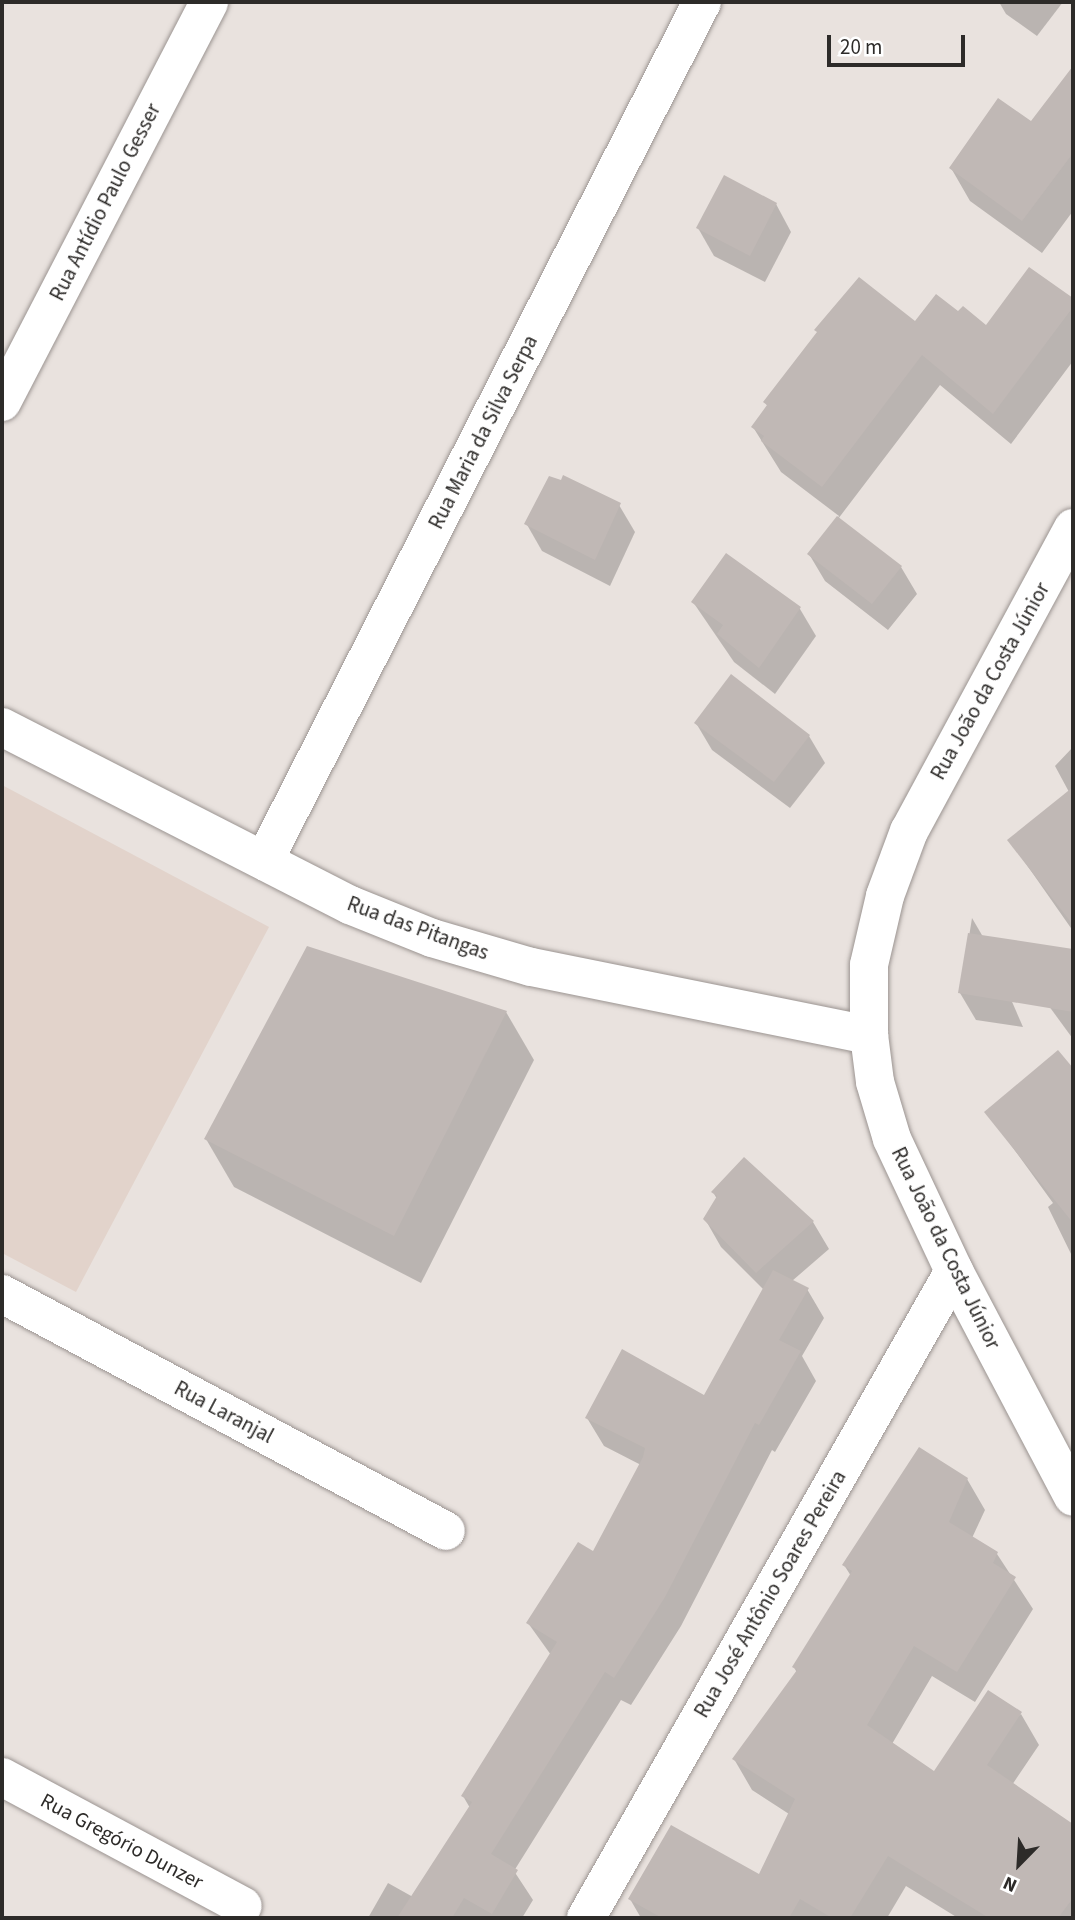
<!DOCTYPE html>
<meta charset="utf-8">
<style>
body{margin:0}
#map{position:relative;width:1075px;height:1920px;overflow:hidden;background:#e9e2de;font-family:"Source Sans 3",sans-serif}
div>[style]{position:absolute}
.built>*{inset:0;background:#e2d3cb}
.shadow>*{inset:0;background:#0003}
.building>*{inset:0;background:#c0b8b5}
.roads{filter:drop-shadow(0 0 2px #9b9491) drop-shadow(0 0 2px #9b9491)}
.minor>*{height:38px;margin:-19px;padding:0 19px;transform-origin:19px;border-radius:19px;background:#fff}
.secondary>*{height:38px;margin:-19px;padding:0 19px;transform-origin:19px;border-radius:19px;background:#fff}
span{translate:-50% -50%;white-space:nowrap;text-align:center;line-height:1.15;-webkit-text-stroke:7px #fff;paint-order:stroke}
.street-label{font-size:21px;color:#2d2b29}
.frame{position:absolute;inset:0;border:4px solid #2d2b29;pointer-events:none}
.north{position:absolute;left:984px;top:1829px;width:70px;height:70px;-webkit-text-stroke:5px #fff;paint-order:stroke;rotate:204deg;font-size:19px;font-weight:700;line-height:28px;text-align:center;color:#2d2b29}
.north::after{content:'';display:block;margin:auto;width:24px;height:32px;background:#2d2b29;clip-path:polygon(50% 0,100% 100%,50% 72%,0 100%)}
.scale{position:absolute;left:827px;top:35px;width:138px;height:32px;box-sizing:border-box;border:4px solid #2d2b29;border-top:0;padding-left:9px;font-size:21px;line-height:24px;white-space:nowrap;color:#2d2b29;-webkit-text-stroke:5px #fff;paint-order:stroke}
</style>
<div id="map">
<div class="built">
<div style="clip-path:polygon(2px 785px,269px 927px,76px 1292px,2px 1253px)"></div>
</div>
<div class="shadow">
<div style="clip-path:polygon(999px 2px,1063px 2px,1037px 36px,1006px 14px)"></div>
<div style="clip-path:polygon(1073px 69px,1073px 211px,1042px 253px,970px 201px,951px 168px,1031px 123px)"></div>
<div style="clip-path:polygon(776px 204px,791px 232px,765px 282px,714px 256px,698px 228px)"></div>
<div style="clip-path:polygon(1029px 270px,1073px 300px,1073px 361px,1011px 444px,940px 385px,838px 519px,901px 567px,917px 594px,888px 630px,825px 581px,809px 554px,839px 516px,781px 472px,753px 427px,768px 407px,765px 402px,916px 323px,958px 314px,987px 328px)"></div>
<div style="clip-path:polygon(619px 505px,635px 532px,610px 586px,542px 551px,526px 523px)"></div>
<div style="clip-path:polygon(726px 555px,800px 609px,816px 636px,775px 694px,734px 662px,693px 602px)"></div>
<div style="clip-path:polygon(696px 723px,809px 736px,825px 763px,790px 808px,712px 750px)"></div>
<div style="clip-path:polygon(1073px 747px,1073px 931px,1010px 841px,1069px 792px,1055px 766px)"></div>
<div style="clip-path:polygon(972px 918px,986px 942px,1023px 1027px,976px 1020px,960px 993px)"></div>
<div style="clip-path:polygon(1004px 940px,1073px 951px,1073px 1039px,1019px 965px)"></div>
<div style="clip-path:polygon(506px 1012px,534px 1060px,421px 1283px,234px 1187px,206px 1139px)"></div>
<div style="clip-path:polygon(1052px 1096px,1073px 1146px,1073px 1258px,1048px 1207px,1053px 1203px,987px 1112px)"></div>
<div style="clip-path:polygon(744px 1160px,813px 1222px,829px 1249px,792px 1281px,807px 1289px,824px 1318px,802px 1356px,816px 1381px,775px 1452px,772px 1450px,681px 1626px,631px 1705px,621px 1700px,514px 1871px,533px 1900px,522px 1918px,368px 1918px,388px 1883px,413px 1897px,470px 1808px,463px 1796px,551px 1655px,528px 1623px,594px 1554px,641px 1465px,604px 1446px,587px 1418px,705px 1398px,764px 1290px,721px 1247px,705px 1219px,717px 1199px,713px 1192px)"></div>
<div style="clip-path:polygon(967px 1479px,985px 1510px,972px 1538px,997px 1554px,1033px 1609px,975px 1702px,932px 1676px,892px 1744px,935px 1774px,1021px 1714px,1039px 1745px,1012px 1785px,1073px 1828px,1073px 1918px,958px 1918px,906px 1886px,887px 1918px,641px 1918px,630px 1899px,759px 1876px,789px 1814px,752px 1790px,734px 1759px,797px 1673px,794px 1667px,851px 1576px,844px 1565px)"></div>
</div>
<div class="building">
<div style="clip-path:polygon(1073px 66px,1073px 153px,1022px 221px,949px 168px,998px 98px,1031px 121px)"></div>
<div style="clip-path:polygon(724px 175px,777px 203px,750px 256px,696px 228px)"></div>
<div style="clip-path:polygon(1029px 267px,1073px 298px,1073px 307px,993px 414px,922px 355px,822px 487px,761px 441px,764px 436px,751px 427px,767px 405px,763px 402px,817px 332px,814px 330px,859px 277px,915px 321px,936px 294px,958px 311px,963px 306px,986px 325px)"></div>
<div style="clip-path:polygon(563px 475px,621px 503px,595px 560px,524px 524px,549px 476px,561px 480px)"></div>
<div style="clip-path:polygon(837px 516px,902px 566px,872px 604px,807px 554px)"></div>
<div style="clip-path:polygon(726px 553px,801px 607px,759px 668px,717px 634px,723px 625px,691px 602px)"></div>
<div style="clip-path:polygon(731px 674px,810px 735px,774px 782px,694px 723px)"></div>
<div style="clip-path:polygon(1073px 787px,1073px 925px,1007px 840px)"></div>
<div style="clip-path:polygon(968px 933px,1073px 949px,1073px 1012px,958px 993px)"></div>
<div style="clip-path:polygon(307px 946px,507px 1011px,394px 1236px,204px 1139px)"></div>
<div style="clip-path:polygon(1058px 1050px,1073px 1068px,1073px 1223px,984px 1112px)"></div>
<div style="clip-path:polygon(744px 1157px,814px 1221px,756px 1273px,703px 1219px,717px 1196px,711px 1192px)"></div>
<div style="clip-path:polygon(773px 1270px,809px 1288px,779px 1340px,801px 1351px,759px 1425px,755px 1423px,665px 1597px,614px 1678px,605px 1672px,491px 1854px,518px 1870px,492px 1914px,464px 1898px,452px 1918px,397px 1918px,472px 1802px,461px 1796px,557px 1642px,526px 1623px,578px 1542px,593px 1551px,643px 1457px,645px 1448px,585px 1418px,622px 1349px,704px 1395px)"></div>
<div style="clip-path:polygon(919px 1447px,968px 1478px,949px 1522px,998px 1552px,993px 1563px,1016px 1577px,957px 1672px,914px 1646px,867px 1725px,934px 1771px,988px 1690px,1022px 1712px,987px 1765px,1073px 1824px,1073px 1898px,1058px 1918px,989px 1918px,888px 1856px,850px 1918px,832px 1918px,800px 1899px,789px 1918px,662px 1918px,628px 1899px,671px 1825px,759px 1874px,795px 1799px,732px 1759px,797px 1670px,792px 1667px,852px 1571px,842px 1565px)"></div>
</div>
<div class="roads">
<div class="minor">
<div style="left:2px;top:402px;width:450px;rotate:-62.6deg"></div>
<div style="left:2px;top:727px;width:391px;rotate:27.1deg"></div>
<div style="left:350px;top:905px;width:88px;rotate:21.9deg"></div>
<div style="left:432px;top:938px;width:103px;rotate:16.3deg"></div>
<div style="left:531px;top:967px;width:345px;rotate:11.4deg"></div>
<div style="left:264px;top:861px;width:964px;rotate:-62.98deg"></div>
<div style="left:2px;top:1294px;width:503px;rotate:28.09deg"></div>
<div style="left:2px;top:1777px;width:273px;rotate:28.2deg"></div>
<div style="left:586px;top:1918px;width:744px;rotate:-60.37deg"></div>
</div>
<div class="secondary">
<div style="left:1073px;top:528px;width:345px;rotate:118.4deg"></div>
<div style="left:909px;top:831px;width:69px;rotate:110.3deg"></div>
<div style="left:885px;top:896px;width:71px;rotate:103.1deg"></div>
<div style="left:869px;top:965px;width:70px;rotate:90deg"></div>
<div style="left:869px;top:1035px;width:47px;rotate:82.7deg"></div>
<div style="left:875px;top:1082px;width:59px;rotate:73.4deg"></div>
<div style="left:892px;top:1139px;width:146px;rotate:64.8deg"></div>
<div style="left:954px;top:1271px;width:255px;rotate:62.2deg"></div>
</div>
</div>
<div class="street-label">
<span style="left:105px;top:202px;rotate:-63deg">Rua Antídio Paulo Gesser</span>
<span style="left:483px;top:432px;rotate:-63deg">Rua Maria da Silva Serpa</span>
<span style="left:990px;top:681px;rotate:-61deg">Rua João da Costa Júnior</span>
<span style="left:418px;top:928px;rotate:20deg">Rua das Pitangas</span>
<span style="left:946px;top:1248px;rotate:64deg">Rua João da Costa Júnior</span>
<span style="left:224px;top:1412px;rotate:28deg">Rua Laranjal</span>
<span style="left:770px;top:1594px;rotate:-60deg">Rua José Antônio Soares Pereira</span>
<span style="left:122px;top:1841px;rotate:28deg">Rua Gregório Dunzer</span>
</div>
<div class="frame"></div>
<div class="north">N</div>
<div class="scale">20 m</div>
</div>
